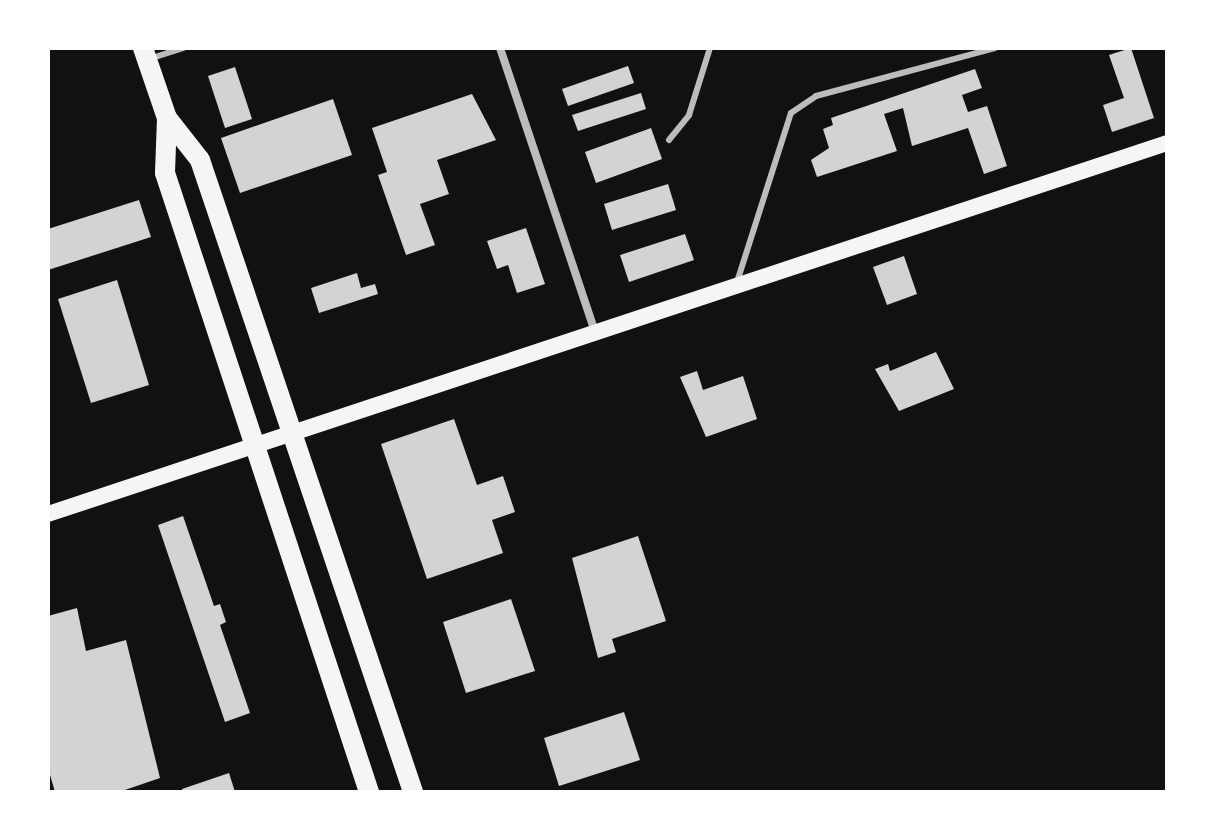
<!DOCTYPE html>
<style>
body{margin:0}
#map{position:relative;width:1215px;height:840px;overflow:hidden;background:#111;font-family:"IBM Plex Serif",serif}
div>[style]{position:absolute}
.building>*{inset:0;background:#d3d3d3}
.service>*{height:6px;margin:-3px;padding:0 3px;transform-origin:3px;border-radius:3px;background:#bcbcbc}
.minor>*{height:8px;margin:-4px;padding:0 4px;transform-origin:4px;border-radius:4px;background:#bcbcbc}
.secondary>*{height:16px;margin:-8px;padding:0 8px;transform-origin:8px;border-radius:8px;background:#f5f5f5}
.primary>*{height:20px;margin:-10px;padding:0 10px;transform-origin:10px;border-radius:10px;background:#f5f5f5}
span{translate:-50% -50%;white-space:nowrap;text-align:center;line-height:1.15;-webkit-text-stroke:8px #fff;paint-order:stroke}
.frame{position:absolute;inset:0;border:50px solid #fff;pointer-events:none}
</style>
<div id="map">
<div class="building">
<div style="clip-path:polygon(1131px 48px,1154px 118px,1112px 132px,1103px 105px,1124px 98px,1109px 55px)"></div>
<div style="clip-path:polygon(628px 66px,634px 83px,568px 106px,562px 89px)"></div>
<div style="clip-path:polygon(235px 67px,252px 119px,225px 128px,208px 76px)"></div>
<div style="clip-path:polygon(975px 69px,982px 88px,962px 95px,968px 112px,987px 106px,1007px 166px,984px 174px,968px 128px,912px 146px,903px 108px,884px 114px,897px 151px,817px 177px,811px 160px,829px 148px,823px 129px,833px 125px,831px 118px)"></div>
<div style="clip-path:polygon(641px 93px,646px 109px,578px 131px,572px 115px)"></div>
<div style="clip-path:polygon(472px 94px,496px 140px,437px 160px,449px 194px,420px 204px,435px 245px,406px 255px,378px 175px,387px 172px,372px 128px)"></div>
<div style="clip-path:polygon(333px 99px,352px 155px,240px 193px,221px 138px)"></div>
<div style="clip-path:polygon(651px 128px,662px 159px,596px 183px,585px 152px)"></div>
<div style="clip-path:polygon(668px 184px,676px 210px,612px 230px,604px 204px)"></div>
<div style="clip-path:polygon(139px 200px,151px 237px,48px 270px,48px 229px)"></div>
<div style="clip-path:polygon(526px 228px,545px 284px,517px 293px,508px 265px,497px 269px,487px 241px)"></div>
<div style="clip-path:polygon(685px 234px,694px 260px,629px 282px,620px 255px)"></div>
<div style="clip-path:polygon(904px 256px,917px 294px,887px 305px,873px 267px)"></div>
<div style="clip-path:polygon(357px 273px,361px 288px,375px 284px,378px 294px,319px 313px,311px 288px)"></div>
<div style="clip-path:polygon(117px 280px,149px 385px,91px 403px,58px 299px)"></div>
<div style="clip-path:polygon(936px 352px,954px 389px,899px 411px,875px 369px,888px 364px,890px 371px)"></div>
<div style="clip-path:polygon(697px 371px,703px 390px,743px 376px,757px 419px,706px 437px,680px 377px)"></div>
<div style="clip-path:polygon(454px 419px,477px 485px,503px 476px,515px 512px,492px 520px,503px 553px,427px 579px,381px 444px)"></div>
<div style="clip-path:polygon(183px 516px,214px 606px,220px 604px,226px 622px,220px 625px,250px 713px,225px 722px,158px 525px)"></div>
<div style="clip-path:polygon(638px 536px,666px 621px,612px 639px,616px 652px,598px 658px,572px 558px)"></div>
<div style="clip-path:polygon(511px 599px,535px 671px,466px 693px,443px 622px)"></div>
<div style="clip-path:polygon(77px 608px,86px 651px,126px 640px,160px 778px,119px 792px,55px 792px,48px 768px,48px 616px)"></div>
<div style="clip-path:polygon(624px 712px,640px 760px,559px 786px,544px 738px)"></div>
<div style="clip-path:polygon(229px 773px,235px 792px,183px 792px,182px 789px)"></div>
</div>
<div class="service">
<div style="left:152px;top:58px;width:33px;rotate:-18deg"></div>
<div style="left:669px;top:140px;width:32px;rotate:-51deg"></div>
<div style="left:689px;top:115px;width:70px;rotate:-72.6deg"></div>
<div style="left:737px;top:282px;width:177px;rotate:-72.3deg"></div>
<div style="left:791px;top:113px;width:30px;rotate:-34deg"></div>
<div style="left:816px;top:96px;width:185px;rotate:-15deg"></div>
</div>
<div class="minor">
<div style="left:500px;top:48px;width:299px;rotate:71.5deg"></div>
</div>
<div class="secondary">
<div style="left:48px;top:514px;width:1179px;rotate:-18.34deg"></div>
</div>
<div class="primary">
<div style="left:143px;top:48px;width:74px;rotate:71.1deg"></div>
<div style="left:167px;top:118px;width:53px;rotate:51.8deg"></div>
<div style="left:200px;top:160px;width:667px;rotate:71.37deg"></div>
<div style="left:167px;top:118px;width:55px;rotate:92.1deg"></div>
<div style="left:165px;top:173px;width:652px;rotate:71.76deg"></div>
</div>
<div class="frame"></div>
</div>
